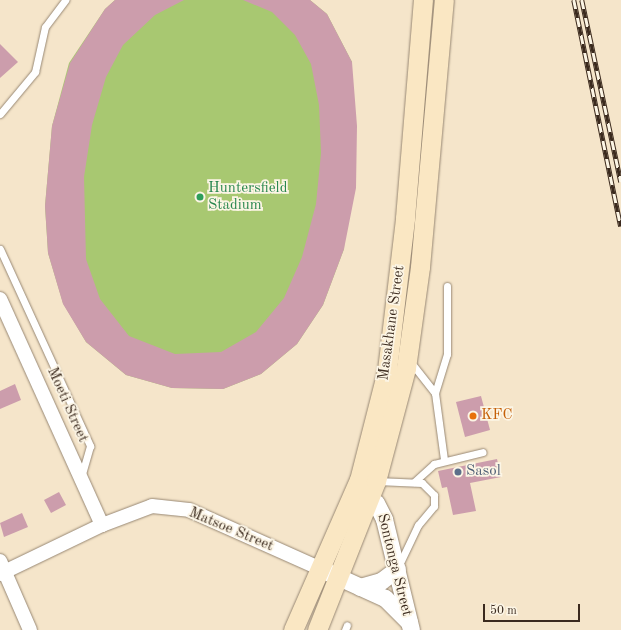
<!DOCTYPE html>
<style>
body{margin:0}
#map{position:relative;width:621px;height:630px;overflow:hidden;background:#f5e5ca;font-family:"Old Standard TT",serif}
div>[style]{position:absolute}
.green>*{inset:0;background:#a8c871}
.building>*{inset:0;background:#cc9dac}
.roads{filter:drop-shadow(0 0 1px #988874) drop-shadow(0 0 1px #988874)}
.service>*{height:7px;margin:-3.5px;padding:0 3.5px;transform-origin:3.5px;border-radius:3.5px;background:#fff}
.minor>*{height:14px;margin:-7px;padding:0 7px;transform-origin:7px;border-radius:7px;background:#fff}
.tertiary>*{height:17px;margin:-8.5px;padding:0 8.5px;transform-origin:8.5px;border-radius:8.5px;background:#fff}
.secondary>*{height:19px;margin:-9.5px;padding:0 9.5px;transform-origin:9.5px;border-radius:9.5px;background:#fae7c3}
.rail>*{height:4.5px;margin-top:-2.25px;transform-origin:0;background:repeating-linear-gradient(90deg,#fcf5e5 0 9px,#3b2a1e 0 18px);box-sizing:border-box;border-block:1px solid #3b2a1e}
.dots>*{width:11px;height:11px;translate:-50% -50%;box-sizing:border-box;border:2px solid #fcf5e5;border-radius:50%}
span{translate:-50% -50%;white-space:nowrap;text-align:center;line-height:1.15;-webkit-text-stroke:3.5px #fcf5e5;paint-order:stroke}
.leisure-label{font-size:15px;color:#27864d}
.left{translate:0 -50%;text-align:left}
.street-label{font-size:15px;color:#3b2a1e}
.food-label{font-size:15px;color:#c56008}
.service-label{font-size:15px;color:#4e5e75}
.scale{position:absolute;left:483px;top:604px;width:97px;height:18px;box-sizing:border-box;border:2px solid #3b2a1e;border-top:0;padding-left:5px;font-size:12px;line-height:14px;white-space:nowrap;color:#3b2a1e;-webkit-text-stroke:3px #fcf5e5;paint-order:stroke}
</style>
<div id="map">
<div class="green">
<div style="clip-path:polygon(115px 0,310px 0,327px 14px,352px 62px,344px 249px,323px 305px,297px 344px,261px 374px,223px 389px,172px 388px,126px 375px,86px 342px,63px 303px,48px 253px,45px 206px,52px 126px,69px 63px,105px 9px)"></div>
</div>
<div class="building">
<div style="clip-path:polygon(115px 0,184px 0,155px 15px,123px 45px,106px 77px,92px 125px,84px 177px,86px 259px,100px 299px,129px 336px,175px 354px,221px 352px,256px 332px,284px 298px,302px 257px,316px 204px,321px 153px,319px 105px,311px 64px,295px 35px,272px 12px,243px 0,310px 0,327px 14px,352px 62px,357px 126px,356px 188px,344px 249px,323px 305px,297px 344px,261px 374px,223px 389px,172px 388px,126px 375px,86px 342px,63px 304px,48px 253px,45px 206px,52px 126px,70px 63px,105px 9px)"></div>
<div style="clip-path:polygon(0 44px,18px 62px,0 78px)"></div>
<div style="clip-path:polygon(15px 384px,21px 400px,0 409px,0 391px)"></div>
<div style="clip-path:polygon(481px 396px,490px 430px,465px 437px,456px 402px)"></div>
<div style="clip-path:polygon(497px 459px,501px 477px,470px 483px,476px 511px,453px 515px,447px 487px,442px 488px,438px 471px)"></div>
<div style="clip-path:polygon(59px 492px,66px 505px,51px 513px,44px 500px)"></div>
<div style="clip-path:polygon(22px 513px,28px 527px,4px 537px,0 523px)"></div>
</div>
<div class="roads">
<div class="service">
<div style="left:0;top:114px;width:55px;rotate:-50.2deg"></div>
<div style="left:35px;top:72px;width:46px;rotate:-77.5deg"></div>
<div style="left:45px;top:27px;width:34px;rotate:-53deg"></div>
<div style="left:0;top:249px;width:217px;rotate:65.4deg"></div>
<div style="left:90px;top:446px;width:32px;rotate:106deg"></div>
<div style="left:409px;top:360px;width:42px;rotate:51.8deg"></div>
<div style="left:435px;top:393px;width:68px;rotate:82.3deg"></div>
<div style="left:435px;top:393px;width:41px;rotate:-72.9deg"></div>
<div style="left:447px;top:354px;width:68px;rotate:-90deg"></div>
<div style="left:377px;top:481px;width:45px;rotate:2.5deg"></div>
<div style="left:422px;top:483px;width:17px;rotate:45deg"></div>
<div style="left:434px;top:495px;width:11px;rotate:90deg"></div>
<div style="left:434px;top:506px;width:25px;rotate:130deg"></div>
<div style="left:418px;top:525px;width:47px;rotate:115.5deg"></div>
<div style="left:414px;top:482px;width:27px;rotate:-42deg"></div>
<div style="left:434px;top:464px;width:50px;rotate:-13.8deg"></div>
<div style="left:345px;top:630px;width:5px;rotate:-68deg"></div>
</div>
<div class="minor">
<div style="left:0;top:299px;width:248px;rotate:65.7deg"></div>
<div style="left:0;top:561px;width:75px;rotate:66.5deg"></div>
<div style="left:0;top:574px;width:113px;rotate:-25.7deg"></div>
<div style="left:102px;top:525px;width:53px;rotate:-20.8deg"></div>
<div style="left:152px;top:506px;width:37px;rotate:6deg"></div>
<div style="left:189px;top:510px;width:145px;rotate:24.1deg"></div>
</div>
<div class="tertiary">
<div style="left:357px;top:493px;width:21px;rotate:28deg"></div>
<div style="left:376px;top:503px;width:18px;rotate:63deg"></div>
<div style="left:384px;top:519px;width:114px;rotate:76.3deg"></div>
<div style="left:321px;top:569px;width:70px;rotate:24.4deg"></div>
<div style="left:385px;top:598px;width:34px;rotate:45deg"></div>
<div style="left:360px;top:587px;width:22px;rotate:-16deg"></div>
<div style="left:381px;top:581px;width:20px;rotate:-37deg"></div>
</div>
<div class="secondary">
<div style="left:293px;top:630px;width:164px;rotate:-66.3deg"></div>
<div style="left:359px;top:480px;width:114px;rotate:-75.7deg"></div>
<div style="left:387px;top:370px;width:153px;rotate:-83.2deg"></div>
<div style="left:405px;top:218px;width:219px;rotate:-85.3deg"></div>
<div style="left:317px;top:630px;width:160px;rotate:-68.4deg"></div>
<div style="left:376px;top:481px;width:117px;rotate:-75.1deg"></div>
<div style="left:406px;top:368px;width:102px;rotate:-82.1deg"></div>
<div style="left:420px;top:267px;width:268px;rotate:-84.9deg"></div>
</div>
</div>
<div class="rail">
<div style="left:574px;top:0;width:231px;rotate:78.3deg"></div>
<div style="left:582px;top:0;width:186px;rotate:77.9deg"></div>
</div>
<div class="dots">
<div style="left:200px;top:197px;background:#2e9e5b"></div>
<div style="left:473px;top:416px;background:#e8710a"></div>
<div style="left:458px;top:472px;background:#5c6f8a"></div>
</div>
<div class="leisure-label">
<span class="left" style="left:208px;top:197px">Huntersfield<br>Stadium</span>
</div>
<div class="street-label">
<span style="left:392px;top:323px;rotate:-82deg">Masakhane Street</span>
<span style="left:67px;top:405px;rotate:66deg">Moeti Street</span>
<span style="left:231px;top:530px;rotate:23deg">Matsoe Street</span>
<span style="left:394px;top:565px;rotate:76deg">Sontonga Street</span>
</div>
<div class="food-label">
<span class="left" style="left:481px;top:416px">KFC</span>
</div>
<div class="service-label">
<span class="left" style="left:466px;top:472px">Sasol</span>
</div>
<div class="scale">50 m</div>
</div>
